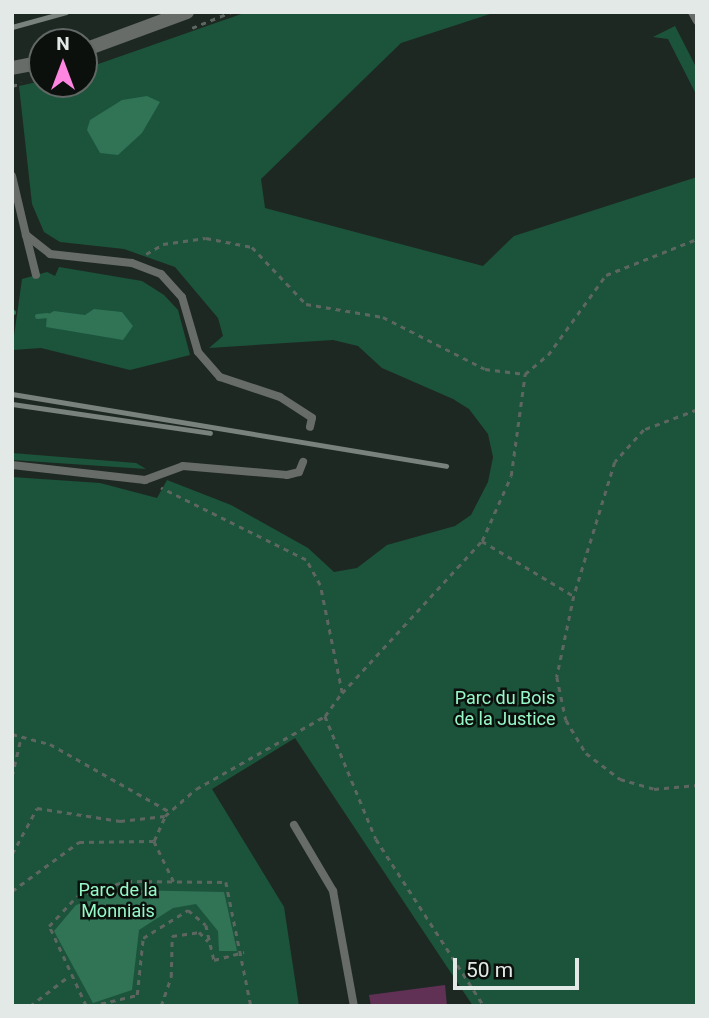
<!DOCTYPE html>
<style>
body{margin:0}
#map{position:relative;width:709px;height:1018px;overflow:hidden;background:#1e2823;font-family:Roboto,sans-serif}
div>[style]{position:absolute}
.green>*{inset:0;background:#1b543b}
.water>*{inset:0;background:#307355}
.stream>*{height:5px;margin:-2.5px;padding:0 2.5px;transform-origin:2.5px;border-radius:2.5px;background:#307355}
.building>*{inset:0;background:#613155}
.path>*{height:2.5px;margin-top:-1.25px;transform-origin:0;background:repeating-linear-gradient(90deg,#5d6661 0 5px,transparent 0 10px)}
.lane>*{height:8px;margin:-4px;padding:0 4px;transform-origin:4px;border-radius:4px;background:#676c69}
.street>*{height:14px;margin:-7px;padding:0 7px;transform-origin:7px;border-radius:7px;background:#676c69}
.rail>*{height:5px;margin:-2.5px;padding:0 2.5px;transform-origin:2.5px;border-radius:2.5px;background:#79827d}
span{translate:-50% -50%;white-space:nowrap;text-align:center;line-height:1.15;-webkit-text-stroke:5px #0b100d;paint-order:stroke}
.park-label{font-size:18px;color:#97f8c7}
.frame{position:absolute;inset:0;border:14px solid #e3e9e6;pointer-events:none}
.north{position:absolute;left:28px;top:28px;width:70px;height:70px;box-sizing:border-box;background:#0b100d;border:2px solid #616764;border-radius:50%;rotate:0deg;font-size:19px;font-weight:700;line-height:28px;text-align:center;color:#e3e9e6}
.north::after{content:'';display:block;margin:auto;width:24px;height:32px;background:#fe85e0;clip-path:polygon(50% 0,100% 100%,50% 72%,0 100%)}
.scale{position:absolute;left:453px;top:958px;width:126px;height:32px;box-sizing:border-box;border:4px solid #e3e9e6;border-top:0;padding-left:9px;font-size:21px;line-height:24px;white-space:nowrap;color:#e3e9e6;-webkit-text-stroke:5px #0b100d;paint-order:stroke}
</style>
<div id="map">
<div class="green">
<div style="clip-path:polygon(247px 12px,496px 12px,401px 43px,261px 179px,265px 208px,483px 266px,514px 236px,697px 177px,697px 1006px,473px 1006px,295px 738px,212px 789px,284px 907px,299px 1006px,12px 1006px,12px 477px,100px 483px,157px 498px,167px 480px,231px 505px,308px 548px,334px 572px,357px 568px,387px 545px,455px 526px,471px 515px,488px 482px,493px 457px,488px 434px,469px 409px,453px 399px,382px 368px,358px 346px,333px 340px,209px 348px,223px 336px,218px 318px,175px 267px,124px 249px,60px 242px,44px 232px,32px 204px,19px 86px,42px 81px,84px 84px,84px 69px)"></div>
<div style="clip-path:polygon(675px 26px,697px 69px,697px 96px,668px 39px,653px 37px)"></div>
<div style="clip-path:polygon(59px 267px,142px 281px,164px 295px,178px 310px,190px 355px,130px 370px,41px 348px,12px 350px,22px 279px,47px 272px,55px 276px)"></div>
<div style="clip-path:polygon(12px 453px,136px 463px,146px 469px,12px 460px)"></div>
</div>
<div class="water">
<div style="clip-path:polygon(147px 96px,160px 102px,142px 133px,118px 155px,100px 153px,87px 130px,90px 120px,122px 100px)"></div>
<div style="clip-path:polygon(94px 309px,122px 312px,133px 326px,123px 340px,46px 327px,47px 315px,54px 311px,85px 315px)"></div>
<div style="clip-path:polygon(126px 890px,224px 892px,237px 951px,219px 951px,218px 931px,196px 904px,173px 908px,139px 930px,132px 990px,93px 1003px,54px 931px,76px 905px)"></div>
</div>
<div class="stream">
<div style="left:12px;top:312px;width:1px"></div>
<div style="left:37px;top:316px;width:10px;rotate:-6deg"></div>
</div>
<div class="building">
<div style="clip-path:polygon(445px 985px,447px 1006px,371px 1006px,369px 995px)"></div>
</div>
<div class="path">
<div style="left:192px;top:28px;width:42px;rotate:-22.3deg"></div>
<div style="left:12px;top:86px;width:10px;rotate:-17deg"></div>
<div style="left:146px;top:254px;width:20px;rotate:-30deg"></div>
<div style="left:163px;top:244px;width:43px;rotate:-7.9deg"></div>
<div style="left:206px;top:238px;width:47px;rotate:11.1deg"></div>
<div style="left:252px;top:247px;width:79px;rotate:46.5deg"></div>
<div style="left:306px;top:304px;width:78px;rotate:9.6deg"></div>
<div style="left:383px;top:317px;width:114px;rotate:27deg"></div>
<div style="left:485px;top:369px;width:40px;rotate:7.1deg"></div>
<div style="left:525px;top:374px;width:30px;rotate:-40deg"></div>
<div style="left:548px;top:355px;width:99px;rotate:-54.1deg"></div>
<div style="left:606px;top:275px;width:98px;rotate:-21.6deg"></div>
<div style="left:697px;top:410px;width:57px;rotate:159.3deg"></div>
<div style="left:644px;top:430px;width:43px;rotate:132.2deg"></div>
<div style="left:615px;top:462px;width:140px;rotate:107deg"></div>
<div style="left:574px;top:596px;width:83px;rotate:101.9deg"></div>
<div style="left:557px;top:677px;width:44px;rotate:78.2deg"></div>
<div style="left:566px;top:720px;width:39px;rotate:59deg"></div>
<div style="left:586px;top:753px;width:43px;rotate:37.4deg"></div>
<div style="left:620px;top:779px;width:35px;rotate:16deg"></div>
<div style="left:654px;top:789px;width:43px;rotate:-5.3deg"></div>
<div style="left:482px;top:541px;width:107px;rotate:30.9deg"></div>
<div style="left:342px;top:693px;width:207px;rotate:-47.4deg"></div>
<div style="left:482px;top:541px;width:71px;rotate:-66deg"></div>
<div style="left:511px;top:476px;width:103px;rotate:-82.2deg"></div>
<div style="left:325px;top:716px;width:133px;rotate:67.5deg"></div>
<div style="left:376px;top:839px;width:199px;rotate:57.1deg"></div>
<div style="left:12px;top:734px;width:39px;rotate:15deg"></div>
<div style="left:50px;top:744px;width:138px;rotate:29.5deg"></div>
<div style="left:12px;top:776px;width:37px;rotate:-77deg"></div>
<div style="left:154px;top:841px;width:27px;rotate:-66deg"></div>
<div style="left:165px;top:816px;width:41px;rotate:-41.1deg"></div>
<div style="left:196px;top:789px;width:148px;rotate:-29.5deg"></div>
<div style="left:325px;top:716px;width:29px;rotate:-54deg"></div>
<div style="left:342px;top:693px;width:110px;rotate:-101.5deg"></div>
<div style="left:320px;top:585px;width:29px;rotate:-119deg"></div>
<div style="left:306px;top:560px;width:162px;rotate:-153.6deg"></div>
<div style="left:154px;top:841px;width:46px;rotate:64deg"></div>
<div style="left:12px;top:854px;width:52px;rotate:-61.5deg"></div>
<div style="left:37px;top:808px;width:84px;rotate:8.9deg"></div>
<div style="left:120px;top:821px;width:45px;rotate:-6.3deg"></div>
<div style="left:12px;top:891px;width:83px;rotate:-36.2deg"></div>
<div style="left:79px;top:842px;width:74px;rotate:-0.8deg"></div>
<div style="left:30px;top:1006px;width:49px;rotate:-37.6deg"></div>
<div style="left:86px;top:1006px;width:88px;rotate:-114.8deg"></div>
<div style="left:49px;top:926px;width:41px;rotate:-47deg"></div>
<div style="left:77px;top:896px;width:52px;rotate:-16.7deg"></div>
<div style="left:127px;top:881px;width:99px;rotate:0.6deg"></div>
<div style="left:226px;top:882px;width:126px;rotate:78.6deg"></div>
<div style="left:91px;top:1006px;width:47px;rotate:-13.4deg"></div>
<div style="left:137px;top:995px;width:57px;rotate:-84deg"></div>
<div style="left:143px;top:938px;width:53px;rotate:-31.9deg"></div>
<div style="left:188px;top:910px;width:23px;rotate:40deg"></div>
<div style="left:206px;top:925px;width:36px;rotate:77deg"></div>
<div style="left:214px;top:960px;width:31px;rotate:-15deg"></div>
<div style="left:161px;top:1006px;width:31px;rotate:-71deg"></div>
<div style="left:171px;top:977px;width:41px;rotate:-88.6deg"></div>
<div style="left:172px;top:936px;width:27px;rotate:-8deg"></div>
<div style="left:199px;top:932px;width:13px;rotate:45deg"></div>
</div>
<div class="lane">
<div style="left:692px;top:12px;width:10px;rotate:61deg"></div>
<div style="left:12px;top:176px;width:61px;rotate:76.7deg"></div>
<div style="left:26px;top:235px;width:31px;rotate:38deg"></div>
<div style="left:50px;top:254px;width:82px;rotate:6.3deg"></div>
<div style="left:132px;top:263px;width:31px;rotate:21deg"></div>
<div style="left:161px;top:274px;width:31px;rotate:48deg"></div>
<div style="left:182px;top:297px;width:57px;rotate:73.8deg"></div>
<div style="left:198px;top:352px;width:33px;rotate:49deg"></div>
<div style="left:220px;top:377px;width:63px;rotate:18.4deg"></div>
<div style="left:280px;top:397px;width:38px;rotate:33deg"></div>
<div style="left:312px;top:418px;width:9px;rotate:103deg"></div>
<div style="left:26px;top:235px;width:41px;rotate:76deg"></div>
<div style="left:12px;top:465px;width:134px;rotate:6.4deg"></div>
<div style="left:145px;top:480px;width:40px;rotate:-20.2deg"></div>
<div style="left:183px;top:466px;width:104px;rotate:4.9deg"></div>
<div style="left:287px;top:475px;width:12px;rotate:-14deg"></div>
<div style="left:299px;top:472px;width:11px;rotate:-68deg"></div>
<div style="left:294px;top:825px;width:77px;rotate:59.4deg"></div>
<div style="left:333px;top:891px;width:117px;rotate:79.7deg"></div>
</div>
<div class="street">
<div style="left:84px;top:50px;width:110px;rotate:-20.3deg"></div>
<div style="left:12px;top:68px;width:31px;rotate:-11deg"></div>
</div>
<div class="rail">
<div style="left:12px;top:27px;width:56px;rotate:-15.5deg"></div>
<div style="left:12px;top:394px;width:440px;rotate:9.4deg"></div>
<div style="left:12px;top:404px;width:200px;rotate:8.3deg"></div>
</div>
<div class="park-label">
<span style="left:505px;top:709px">Parc du Bois<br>de la Justice</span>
<span style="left:118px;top:901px">Parc de la<br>Monniais</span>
</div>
<div class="frame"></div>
<div class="north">N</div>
<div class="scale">50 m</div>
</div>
